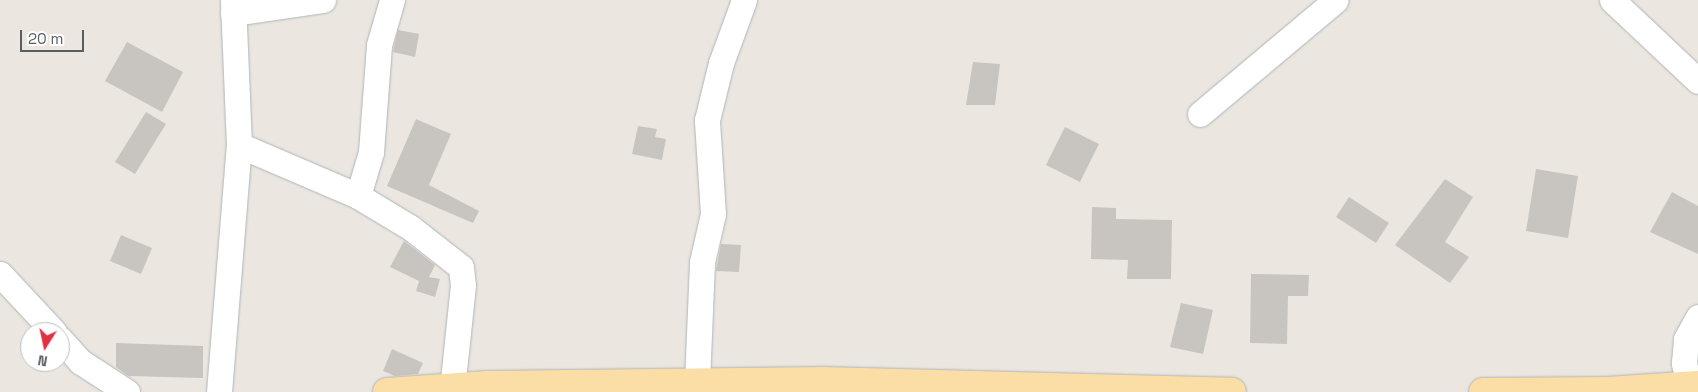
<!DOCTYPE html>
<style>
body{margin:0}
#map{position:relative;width:1698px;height:392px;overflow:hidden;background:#ebe7e0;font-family:"Space Grotesk",sans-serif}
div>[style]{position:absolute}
.building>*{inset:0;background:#c8c4c0}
.roads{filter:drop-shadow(0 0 1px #b1b4b8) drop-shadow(0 0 1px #b1b4b8)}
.minor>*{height:25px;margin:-12.5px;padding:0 12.5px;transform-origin:12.5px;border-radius:12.5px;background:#fff}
.primary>*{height:28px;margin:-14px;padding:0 14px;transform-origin:14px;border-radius:14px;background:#fbdea5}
span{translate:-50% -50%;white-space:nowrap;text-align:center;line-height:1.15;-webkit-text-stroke:5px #fff;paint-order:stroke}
.north{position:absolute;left:20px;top:322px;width:50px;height:50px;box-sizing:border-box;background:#fff;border:1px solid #bdbfc0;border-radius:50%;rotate:190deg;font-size:14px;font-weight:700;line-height:20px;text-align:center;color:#595e61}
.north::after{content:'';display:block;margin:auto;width:18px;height:22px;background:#e13141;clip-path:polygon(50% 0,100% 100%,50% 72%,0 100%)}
.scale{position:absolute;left:20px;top:30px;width:64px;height:22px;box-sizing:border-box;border:2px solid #595e61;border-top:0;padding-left:6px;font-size:15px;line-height:18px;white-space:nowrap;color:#595e61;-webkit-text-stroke:4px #fff;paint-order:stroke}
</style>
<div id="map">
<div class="building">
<div style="clip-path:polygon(398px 30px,419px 34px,415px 57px,393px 52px)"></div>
<div style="clip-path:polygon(127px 42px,183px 72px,162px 112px,105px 81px)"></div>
<div style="clip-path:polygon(973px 62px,1000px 64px,995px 105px,966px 105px)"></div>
<div style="clip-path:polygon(146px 112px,166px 124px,135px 174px,115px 162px)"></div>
<div style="clip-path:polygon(416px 119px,451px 134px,429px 185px,479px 211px,473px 223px,387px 186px)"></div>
<div style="clip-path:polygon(638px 126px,657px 129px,655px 137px,666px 139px,662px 160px,632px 154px)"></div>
<div style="clip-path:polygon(1065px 127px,1099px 144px,1080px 182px,1046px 165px)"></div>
<div style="clip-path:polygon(1536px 169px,1578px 176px,1568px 238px,1526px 231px)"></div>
<div style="clip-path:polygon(1445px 179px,1473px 197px,1445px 242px,1469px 257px,1450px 283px,1395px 245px)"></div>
<div style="clip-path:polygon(1672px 192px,1698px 206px,1698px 254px,1650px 232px)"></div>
<div style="clip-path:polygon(1349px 197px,1389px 223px,1376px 243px,1336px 217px)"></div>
<div style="clip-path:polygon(1092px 207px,1116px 208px,1116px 219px,1172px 220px,1171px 279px,1127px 279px,1128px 260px,1091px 259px)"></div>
<div style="clip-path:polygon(121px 235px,152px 248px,141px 274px,110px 261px)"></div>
<div style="clip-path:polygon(404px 241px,435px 265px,429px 277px,440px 279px,435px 297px,416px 291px,419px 281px,390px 267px)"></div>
<div style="clip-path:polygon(721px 244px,741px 245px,739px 272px,716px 271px)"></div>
<div style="clip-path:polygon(1251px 274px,1309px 275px,1308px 296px,1288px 296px,1287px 344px,1250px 343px)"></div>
<div style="clip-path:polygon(1181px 303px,1213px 310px,1203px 354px,1170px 347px)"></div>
<div style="clip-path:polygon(116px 343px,203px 346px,203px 378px,128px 376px,116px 367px)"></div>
<div style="clip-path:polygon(392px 349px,423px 363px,418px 374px,395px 376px,383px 371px)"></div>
</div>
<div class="roads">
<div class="minor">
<div style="left:1612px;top:0;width:118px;rotate:43.3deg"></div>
<div style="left:233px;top:13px;width:91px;rotate:-8.2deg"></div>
<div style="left:1200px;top:114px;width:177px;rotate:-40deg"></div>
<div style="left:239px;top:145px;width:129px;rotate:23.2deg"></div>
<div style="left:358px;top:196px;width:62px;rotate:31.1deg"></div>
<div style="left:411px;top:228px;width:63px;rotate:38deg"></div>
<div style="left:461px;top:267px;width:18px;rotate:84deg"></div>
<div style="left:463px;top:285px;width:105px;rotate:96deg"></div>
<div style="left:358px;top:196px;width:46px;rotate:-73.5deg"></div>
<div style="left:371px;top:152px;width:107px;rotate:-85.7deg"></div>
<div style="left:379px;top:45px;width:47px;rotate:-73.9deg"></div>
<div style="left:0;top:274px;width:79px;rotate:47deg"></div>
<div style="left:60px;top:339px;width:31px;rotate:48deg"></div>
<div style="left:81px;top:362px;width:55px;rotate:33.1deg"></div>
<div style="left:697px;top:382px;width:120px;rotate:-87.6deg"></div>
<div style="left:702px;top:262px;width:49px;rotate:-77.1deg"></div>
<div style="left:713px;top:214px;width:94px;rotate:-93.7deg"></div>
<div style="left:707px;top:120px;width:59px;rotate:-76.2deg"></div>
<div style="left:721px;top:63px;width:67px;rotate:-69.9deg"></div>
<div style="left:1689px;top:385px;width:23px;rotate:-103deg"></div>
<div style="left:1684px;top:363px;width:24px;rotate:-85deg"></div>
<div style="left:1686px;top:339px;width:25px;rotate:-61deg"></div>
<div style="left:219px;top:392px;width:248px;rotate:-85.4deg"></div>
<div style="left:239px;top:145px;width:145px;rotate:-92.4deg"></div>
</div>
<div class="primary">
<div style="left:387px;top:392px;width:101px;rotate:-4deg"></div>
<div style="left:488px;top:385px;width:335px;rotate:-0.7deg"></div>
<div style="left:823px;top:381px;width:409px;rotate:1.5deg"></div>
<div style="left:1483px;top:392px;width:124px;rotate:-0.5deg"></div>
<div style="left:1607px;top:391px;width:91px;rotate:-3.8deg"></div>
</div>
</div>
<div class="north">N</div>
<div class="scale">20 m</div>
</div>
